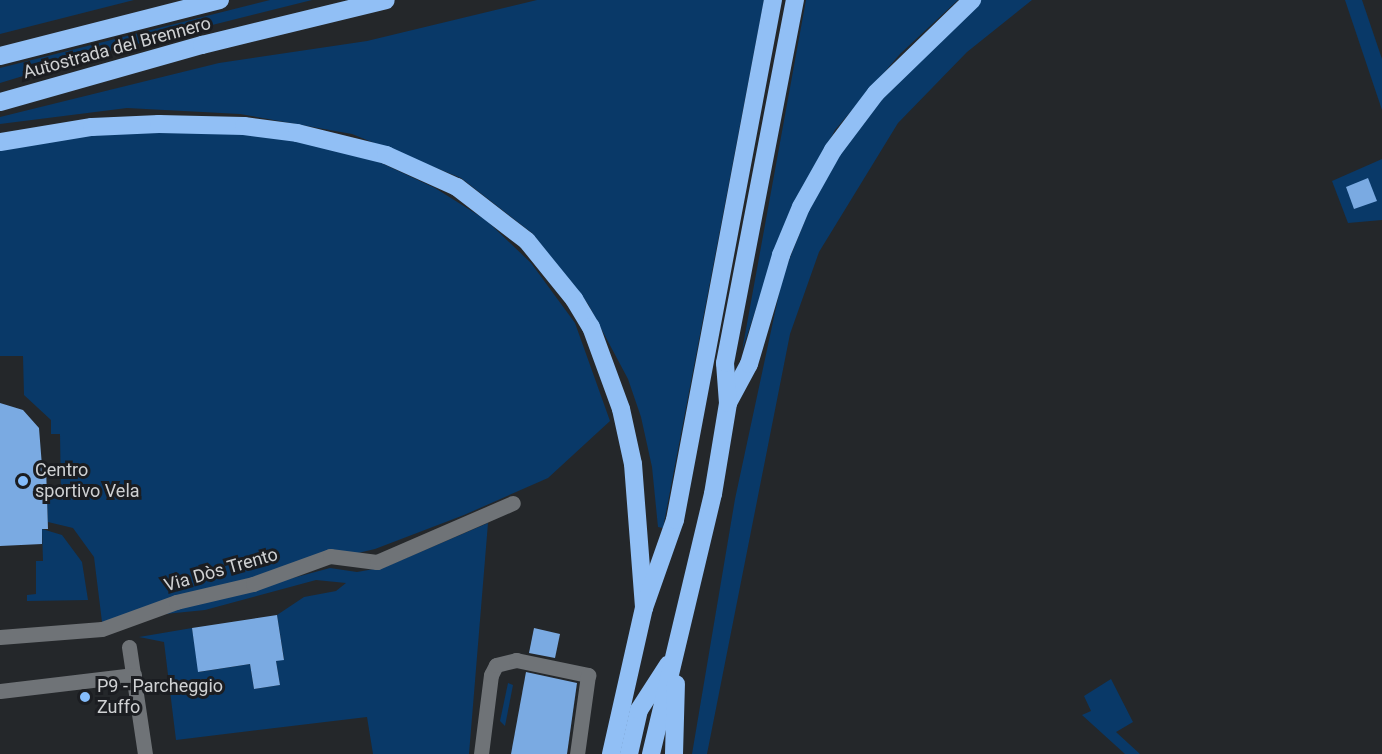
<!DOCTYPE html>
<meta charset="utf-8">
<style>
body{margin:0}
#map{position:relative;width:1382px;height:754px;overflow:hidden;background:#24272a;font-family:Roboto,sans-serif}
div>[style]{position:absolute}
.green>*{inset:0;background:#093968}
.building>*{inset:0;background:#7aaae2}
.minor>*{height:15px;margin:-7.5px;padding:0 7.5px;transform-origin:7.5px;border-radius:7.5px;background:#6f7377}
.highway>*{height:18px;margin:-9px;padding:0 9px;transform-origin:9px;border-radius:9px;background:#91bff5}
.dots>*{width:16px;height:16px;translate:-50% -50%;box-sizing:border-box;border:3px solid #1b1d21;border-radius:50%}
span{translate:-50% -50%;white-space:nowrap;text-align:center;line-height:1.15;-webkit-text-stroke:6px #1b1d21;paint-order:stroke}
.street-label{font-size:18px;color:#cfd1d3}
.poi-label{font-size:18px;color:#cfd1d3}
.left{translate:0 -50%;text-align:left}
</style>
<div id="map">
<div class="green">
<div style="clip-path:polygon(0 0,134px 0,0 34px)"></div>
<div style="clip-path:polygon(270px 0,312px 0,89px 56px,0 83px,0 68px)"></div>
<div style="clip-path:polygon(537px 0,764px 0,663px 528px,658px 527px,652px 467px,641px 417px,628px 379px,588px 304px,532px 233px,461px 178px,352px 134px,240px 114px,127px 108px,0 124px,0 117px,219px 63px,367px 41px)"></div>
<div style="clip-path:polygon(806px 0,958px 0,900px 54px,835px 130px,781px 233px,742px 351px)"></div>
<div style="clip-path:polygon(979px 0,1032px 0,967px 52px,898px 123px,819px 252px,790px 334px,707px 754px,692px 754px,735px 499px,783px 275px,810px 208px,834px 162px,875px 103px)"></div>
<div style="clip-path:polygon(1345px 0,1362px 0,1382px 59px,1382px 110px)"></div>
<div style="clip-path:polygon(248px 131px,364px 155px,435px 188px,486px 220px,531px 263px,575px 323px,610px 421px,548px 478px,464px 515px,375px 549px,242px 580px,102px 622px,94px 557px,73px 528px,48px 522px,47px 499px,61px 498px,60px 434px,51px 434px,51px 420px,24px 395px,23px 356px,0 356px,0 148px,90px 134px)"></div>
<div style="clip-path:polygon(1382px 159px,1382px 220px,1348px 223px,1332px 181px)"></div>
<div style="clip-path:polygon(488px 523px,469px 754px,373px 754px,367px 717px,176px 740px,164px 642px,139px 637px,192px 628px,199px 672px,250px 664px,254px 689px,280px 685px,276px 661px,284px 659px,277px 615px,304px 597px,336px 591px,346px 583px,316px 580px,205px 610px,155px 615px,330px 568px,357px 572px,385px 567px)"></div>
<div style="clip-path:polygon(42px 529px,62px 535px,82px 562px,88px 600px,27px 601px,27px 595px,36px 594px,36px 561px,43px 561px)"></div>
<div style="clip-path:polygon(1111px 679px,1133px 722px,1116px 732px,1140px 754px,1125px 754px,1082px 715px,1091px 711px,1084px 696px)"></div>
<div style="clip-path:polygon(508px 683px,513px 685px,505px 726px,500px 721px)"></div>
</div>
<div class="building">
<div style="clip-path:polygon(1368px 178px,1377px 201px,1354px 209px,1346px 187px)"></div>
<div style="clip-path:polygon(0 403px,23px 410px,39px 428px,42px 466px,46px 466px,48px 529px,42px 529px,42px 544px,0 546px)"></div>
<div style="clip-path:polygon(277px 615px,284px 660px,276px 661px,280px 685px,254px 689px,250px 664px,198px 672px,192px 628px)"></div>
<div style="clip-path:polygon(534px 628px,560px 634px,555px 658px,529px 653px)"></div>
<div style="clip-path:polygon(526px 672px,577px 683px,567px 754px,511px 754px)"></div>
</div>
<div class="minor">
<div style="left:0;top:637px;width:102px;rotate:-4.5deg"></div>
<div style="left:102px;top:629px;width:79px;rotate:-20deg"></div>
<div style="left:176px;top:602px;width:79px;rotate:-13.2deg"></div>
<div style="left:253px;top:584px;width:82px;rotate:-20deg"></div>
<div style="left:330px;top:556px;width:47px;rotate:7.3deg"></div>
<div style="left:377px;top:562px;width:148px;rotate:-23.5deg"></div>
<div style="left:129px;top:647px;width:108px;rotate:81.5deg"></div>
<div style="left:0;top:691px;width:135px;rotate:-6.8deg"></div>
<div style="left:481px;top:754px;width:80px;rotate:-82.8deg"></div>
<div style="left:491px;top:675px;width:11px;rotate:-63deg"></div>
<div style="left:496px;top:665px;width:21px;rotate:-14deg"></div>
<div style="left:516px;top:660px;width:74px;rotate:11.8deg"></div>
<div style="left:588px;top:675px;width:80px;rotate:97.9deg"></div>
</div>
<div class="highway">
<div style="left:0;top:56px;width:227px;rotate:-14.3deg"></div>
<div style="left:0;top:102px;width:210px;rotate:-15.8deg"></div>
<div style="left:202px;top:45px;width:189px;rotate:-13.7deg"></div>
<div style="left:0;top:142px;width:93px;rotate:-9.3deg"></div>
<div style="left:92px;top:127px;width:67px;rotate:-2.6deg"></div>
<div style="left:159px;top:124px;width:85px;rotate:1.3deg"></div>
<div style="left:244px;top:126px;width:53px;rotate:7.5deg"></div>
<div style="left:297px;top:133px;width:92px;rotate:13.9deg"></div>
<div style="left:386px;top:155px;width:78px;rotate:24.3deg"></div>
<div style="left:457px;top:187px;width:88px;rotate:37.6deg"></div>
<div style="left:527px;top:241px;width:75px;rotate:51deg"></div>
<div style="left:574px;top:299px;width:33px;rotate:59deg"></div>
<div style="left:591px;top:327px;width:87px;rotate:69.9deg"></div>
<div style="left:621px;top:409px;width:56px;rotate:77.7deg"></div>
<div style="left:633px;top:464px;width:144px;rotate:85.6deg"></div>
<div style="left:728px;top:403px;width:44px;rotate:-61.7deg"></div>
<div style="left:749px;top:364px;width:114px;rotate:-73.6deg"></div>
<div style="left:781px;top:255px;width:52px;rotate:-67.4deg"></div>
<div style="left:801px;top:207px;width:65px;rotate:-60.7deg"></div>
<div style="left:833px;top:150px;width:71px;rotate:-53deg"></div>
<div style="left:876px;top:93px;width:134px;rotate:-44.1deg"></div>
<div style="left:611px;top:754px;width:150px;rotate:-77.3deg"></div>
<div style="left:644px;top:608px;width:93px;rotate:-70.6deg"></div>
<div style="left:675px;top:520px;width:529px;rotate:-79.33deg"></div>
<div style="left:629px;top:754px;width:45px;rotate:-77.2deg"></div>
<div style="left:639px;top:710px;width:54px;rotate:-57.2deg"></div>
<div style="left:651px;top:754px;width:267px;rotate:-76.6deg"></div>
<div style="left:713px;top:494px;width:92px;rotate:-80.6deg"></div>
<div style="left:728px;top:403px;width:40px;rotate:-94.3deg"></div>
<div style="left:725px;top:363px;width:370px;rotate:-79.1deg"></div>
<div style="left:674px;top:754px;width:70px;rotate:-88.4deg"></div>
</div>
<div class="dots">
<div style="left:23px;top:481px;background:#84bcfb"></div>
<div style="left:85px;top:697px;background:#84bcfb"></div>
</div>
<div class="street-label">
<span style="left:117px;top:48px;rotate:-15deg">Autostrada del Brennero</span>
<span style="left:221px;top:570px;rotate:-16deg">Via Dòs Trento</span>
</div>
<div class="poi-label">
<span class="left" style="left:35px;top:481px">Centro<br>sportivo Vela</span>
<span class="left" style="left:97px;top:697px">P9 - Parcheggio<br>Zuffo</span>
</div>
</div>
